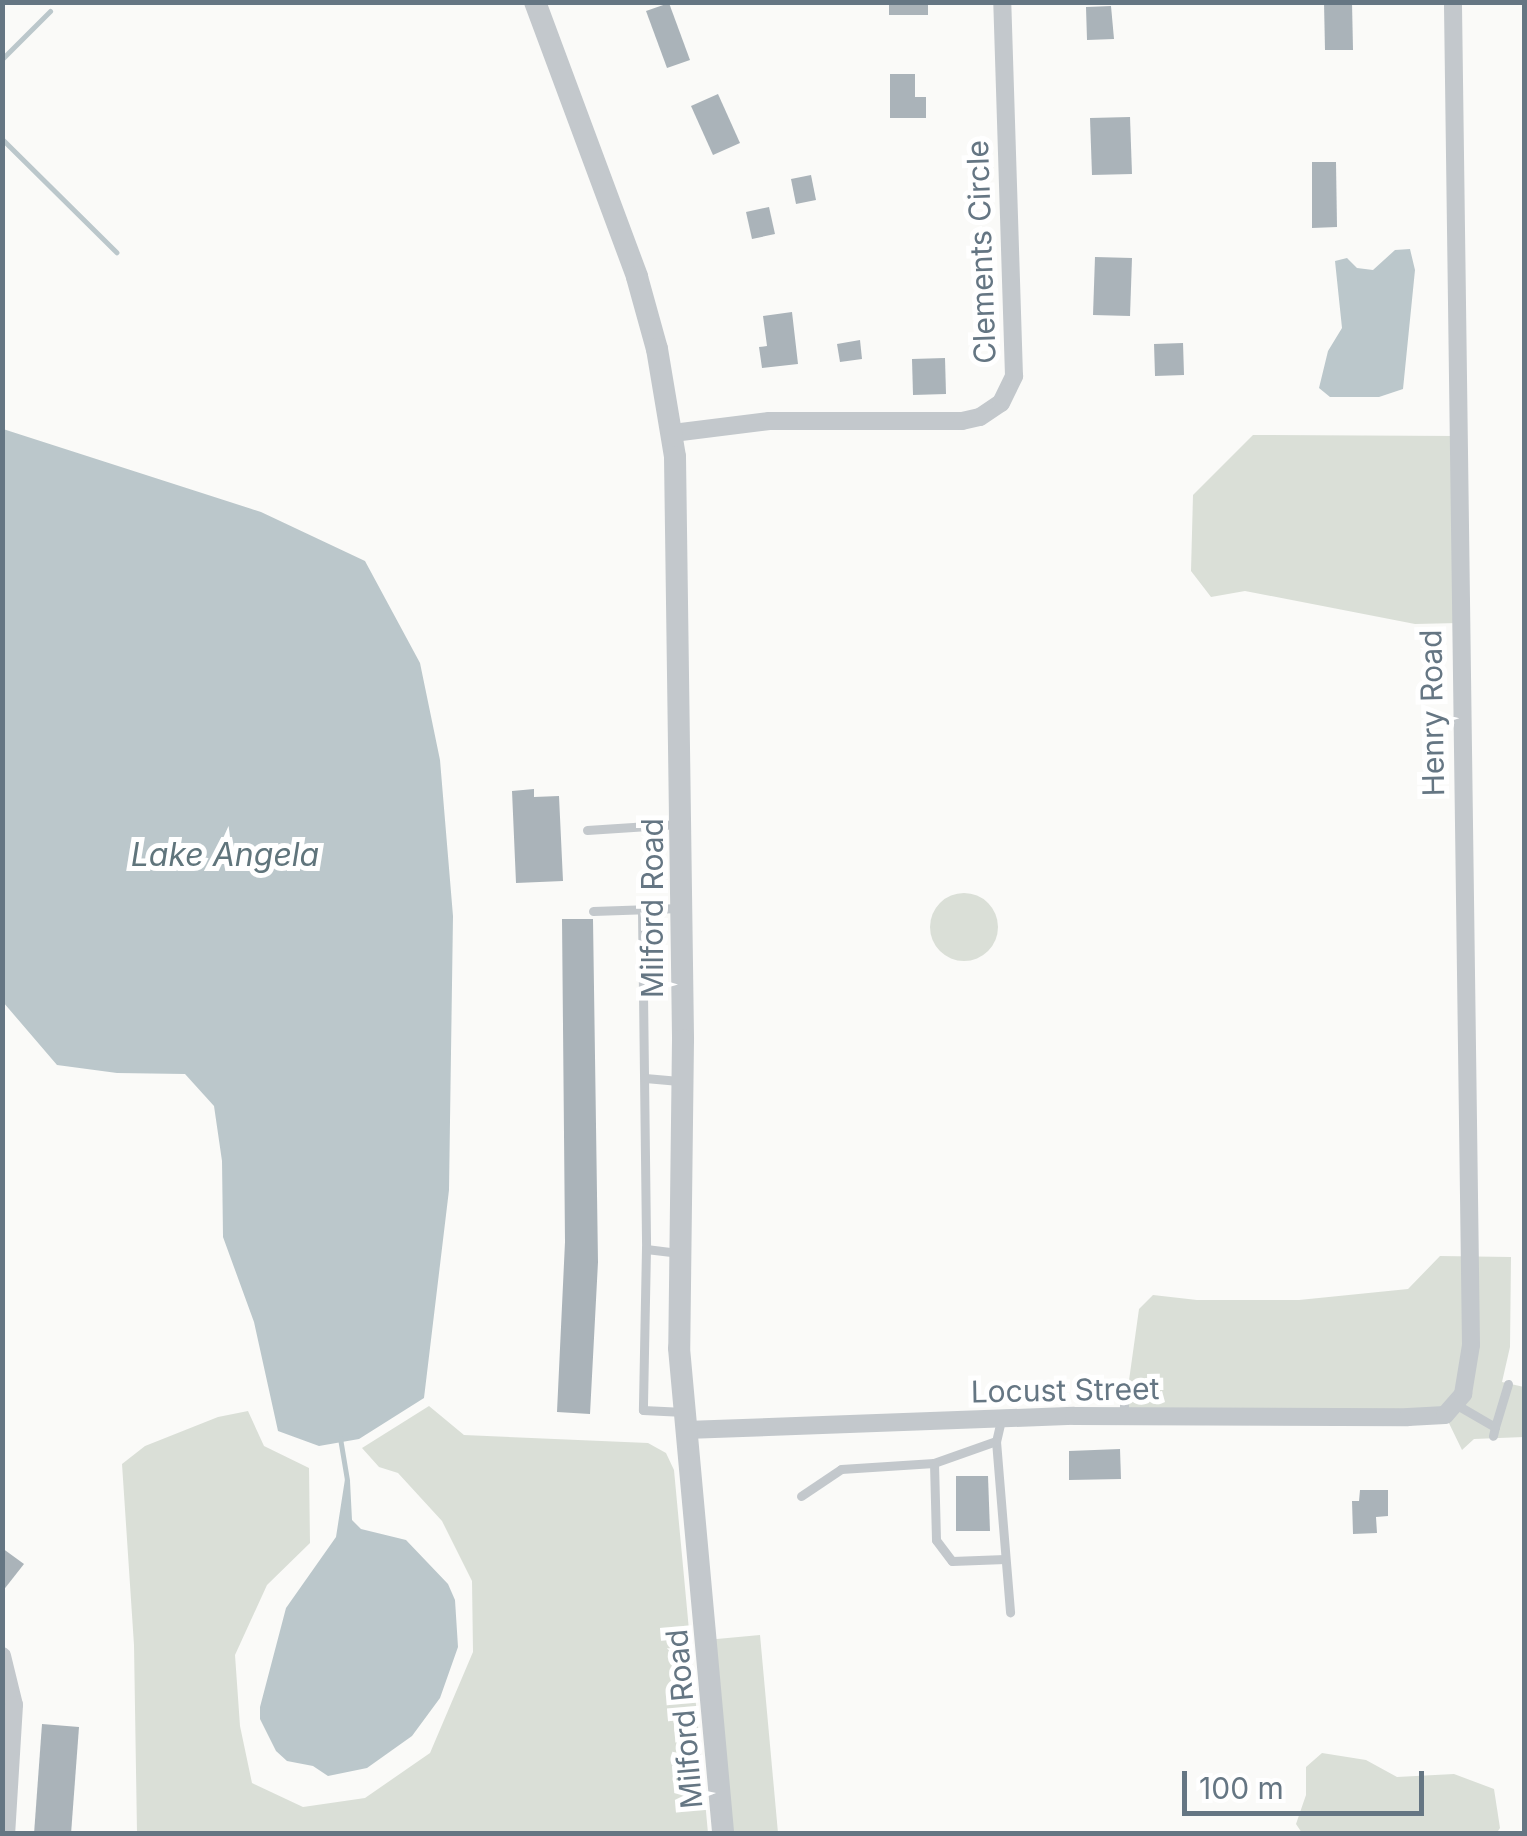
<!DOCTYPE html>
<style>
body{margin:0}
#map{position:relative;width:1527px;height:1836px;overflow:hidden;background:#fafaf8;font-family:Inter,sans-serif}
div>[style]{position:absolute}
.green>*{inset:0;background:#dadfd7}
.round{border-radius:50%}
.water>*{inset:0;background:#bbc7cb}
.stream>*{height:5px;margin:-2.5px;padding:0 2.5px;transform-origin:2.5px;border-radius:2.5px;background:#bbc7cb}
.building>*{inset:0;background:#aab3b9}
.service>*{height:9px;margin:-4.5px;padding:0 4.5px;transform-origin:4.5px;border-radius:4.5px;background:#c3c8cc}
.minor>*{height:18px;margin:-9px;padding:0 9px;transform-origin:9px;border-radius:9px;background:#c3c8cc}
.tertiary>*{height:22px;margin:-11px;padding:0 11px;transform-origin:11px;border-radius:11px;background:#c3c8cc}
span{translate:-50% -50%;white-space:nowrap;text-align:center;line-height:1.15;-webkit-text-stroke:10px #fff;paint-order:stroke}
.street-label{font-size:30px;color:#657683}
.water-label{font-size:32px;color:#60757c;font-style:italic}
.frame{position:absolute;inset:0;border:5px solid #657683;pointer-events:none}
.scale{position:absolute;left:1182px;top:1771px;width:242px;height:45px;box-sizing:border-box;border:5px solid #657683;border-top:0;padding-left:12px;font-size:30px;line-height:35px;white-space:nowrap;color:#657683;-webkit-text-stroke:8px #fff;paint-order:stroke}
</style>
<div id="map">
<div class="green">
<div style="clip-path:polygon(1253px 435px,1457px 436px,1459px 623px,1415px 624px,1245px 591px,1211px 597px,1191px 571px,1193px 495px)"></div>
<div class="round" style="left:930px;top:893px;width:68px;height:68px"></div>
<div style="clip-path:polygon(1440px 1256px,1511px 1257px,1510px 1347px,1502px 1382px,1524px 1387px,1524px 1437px,1474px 1439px,1462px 1450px,1445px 1415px,1124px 1416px,1139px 1309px,1153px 1295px,1197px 1300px,1299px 1300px,1408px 1289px)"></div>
<div style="clip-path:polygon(429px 1406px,464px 1435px,648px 1443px,666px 1453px,674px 1470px,708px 1833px,137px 1833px,134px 1645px,122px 1464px,145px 1446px,218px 1417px,248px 1411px,264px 1446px,309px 1468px,310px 1543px,267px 1585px,235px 1655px,240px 1726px,252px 1783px,303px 1807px,365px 1798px,430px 1753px,473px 1652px,472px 1581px,442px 1521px,398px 1473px,379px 1467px,362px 1448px)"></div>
<div style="clip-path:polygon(760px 1635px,778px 1833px,723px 1833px,706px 1640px)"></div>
<div style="clip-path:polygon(1322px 1753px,1366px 1760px,1397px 1777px,1454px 1774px,1494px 1789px,1500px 1828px,1496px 1834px,1302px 1833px,1296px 1824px,1306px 1795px,1306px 1767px)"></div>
</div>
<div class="water">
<div style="clip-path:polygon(1410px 249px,1415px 270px,1403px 389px,1379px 397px,1330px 397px,1319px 388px,1328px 351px,1342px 328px,1335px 261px,1347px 258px,1357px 268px,1373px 270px,1395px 250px)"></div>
<div style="clip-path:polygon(3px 429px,261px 512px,365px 561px,420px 663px,440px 760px,453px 916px,449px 1190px,424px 1398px,359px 1439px,319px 1446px,278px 1431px,254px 1322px,223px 1237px,222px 1161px,214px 1106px,185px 1074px,117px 1073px,57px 1065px,3px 1002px)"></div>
<div style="clip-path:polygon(345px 1479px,350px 1481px,352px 1520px,361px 1529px,406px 1540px,448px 1584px,455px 1600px,458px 1647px,440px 1698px,412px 1736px,367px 1768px,328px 1776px,313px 1766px,287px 1761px,276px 1751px,260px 1719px,260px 1707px,286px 1608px,336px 1537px)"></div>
</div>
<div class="stream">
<div style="left:2px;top:59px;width:68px;rotate:-45deg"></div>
<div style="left:2px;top:139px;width:161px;rotate:44.7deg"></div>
<div style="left:340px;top:1438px;width:43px;rotate:80.5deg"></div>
</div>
<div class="building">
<div style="clip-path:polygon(889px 2px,928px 2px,928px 15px,889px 15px)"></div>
<div style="clip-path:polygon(1324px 2px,1352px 2px,1353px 50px,1325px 50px)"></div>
<div style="clip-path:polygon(669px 3px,690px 60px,667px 68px,646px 11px)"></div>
<div style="clip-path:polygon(1111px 6px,1114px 39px,1087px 40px,1086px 7px)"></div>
<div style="clip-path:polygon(890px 74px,915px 74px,915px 97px,926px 97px,926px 118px,890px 118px)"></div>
<div style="clip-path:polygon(718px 94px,740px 143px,713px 155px,691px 106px)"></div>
<div style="clip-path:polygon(1130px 117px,1132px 174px,1092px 175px,1090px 118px)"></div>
<div style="clip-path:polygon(1312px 162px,1336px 162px,1337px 227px,1312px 228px)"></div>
<div style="clip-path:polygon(811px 175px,816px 200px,796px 204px,791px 179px)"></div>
<div style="clip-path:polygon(769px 207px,775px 234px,752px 239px,746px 212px)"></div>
<div style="clip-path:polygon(1095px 257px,1132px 258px,1130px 316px,1093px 315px)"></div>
<div style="clip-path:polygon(792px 312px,798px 364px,762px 368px,759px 347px,767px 346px,763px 316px)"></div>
<div style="clip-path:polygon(860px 340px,862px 359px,840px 362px,837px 344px)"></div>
<div style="clip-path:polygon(1183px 343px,1184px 375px,1155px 376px,1154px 344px)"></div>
<div style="clip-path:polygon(945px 358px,946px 394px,913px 395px,912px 359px)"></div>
<div style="clip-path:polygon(534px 789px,534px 797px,559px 796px,563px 881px,516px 883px,512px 791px)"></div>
<div style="clip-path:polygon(562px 919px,593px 919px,598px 1262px,590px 1414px,557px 1412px,565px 1242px)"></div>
<div style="clip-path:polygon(1120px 1449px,1121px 1479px,1069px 1480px,1069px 1451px)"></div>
<div style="clip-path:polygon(956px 1476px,988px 1476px,990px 1531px,956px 1531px)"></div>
<div style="clip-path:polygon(1360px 1490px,1388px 1490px,1388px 1516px,1376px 1517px,1377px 1533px,1353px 1534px,1352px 1501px,1359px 1501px)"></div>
<div style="clip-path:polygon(2px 1548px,24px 1564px,2px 1592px)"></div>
<div style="clip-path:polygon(42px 1724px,79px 1727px,71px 1834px,34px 1834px)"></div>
</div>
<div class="service">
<div style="left:587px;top:830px;width:92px;rotate:-3.7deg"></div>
<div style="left:593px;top:911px;width:87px;rotate:-2deg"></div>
<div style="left:642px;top:911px;width:338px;rotate:89.3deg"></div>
<div style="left:646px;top:1249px;width:34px;rotate:7deg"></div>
<div style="left:645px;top:1078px;width:37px;rotate:5deg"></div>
<div style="left:646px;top:1248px;width:162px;rotate:91.1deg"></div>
<div style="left:643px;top:1410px;width:41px;rotate:2.8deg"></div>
<div style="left:1457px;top:1405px;width:44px;rotate:30.1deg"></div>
<div style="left:1495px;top:1427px;width:9px;rotate:103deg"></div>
<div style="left:1124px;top:1416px;width:25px;rotate:-90deg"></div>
<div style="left:1001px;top:1420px;width:22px;rotate:103deg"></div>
<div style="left:996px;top:1441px;width:172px;rotate:85.3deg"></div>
<div style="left:1495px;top:1427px;width:45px;rotate:-73.2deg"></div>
<div style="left:996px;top:1441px;width:66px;rotate:160.5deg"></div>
<div style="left:934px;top:1463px;width:77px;rotate:88.5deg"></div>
<div style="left:936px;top:1540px;width:26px;rotate:53deg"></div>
<div style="left:952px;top:1561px;width:53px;rotate:-2.2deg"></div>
<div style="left:801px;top:1496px;width:48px;rotate:-34deg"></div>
<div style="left:841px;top:1469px;width:93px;rotate:-3.7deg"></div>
</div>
<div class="minor">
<div style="left:673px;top:433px;width:97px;rotate:-7.1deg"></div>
<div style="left:769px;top:421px;width:193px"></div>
<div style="left:962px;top:421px;width:18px;rotate:-13deg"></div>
<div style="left:980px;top:417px;width:25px;rotate:-34deg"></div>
<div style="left:1001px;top:403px;width:30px;rotate:-64deg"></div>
<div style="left:1014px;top:376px;width:374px;rotate:-91.8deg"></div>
<div style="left:686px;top:1430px;width:388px;rotate:-2.1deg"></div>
<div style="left:1074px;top:1416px;width:334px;rotate:0.2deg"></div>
<div style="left:1408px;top:1417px;width:37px;rotate:-3deg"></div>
<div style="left:1445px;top:1415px;width:28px;rotate:-49deg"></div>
<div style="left:1463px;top:1394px;width:50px;rotate:-80.7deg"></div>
<div style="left:1471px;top:1345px;width:1343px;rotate:-90.77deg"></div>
<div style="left:2px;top:1656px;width:50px;rotate:76.2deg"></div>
<div style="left:14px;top:1705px;width:129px;rotate:93.5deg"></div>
</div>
<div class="tertiary">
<div style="left:535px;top:2px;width:293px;rotate:69.6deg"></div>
<div style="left:637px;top:277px;width:75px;rotate:74.5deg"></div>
<div style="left:657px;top:349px;width:109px;rotate:80.5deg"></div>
<div style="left:675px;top:457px;width:583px;rotate:89.21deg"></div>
<div style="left:683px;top:1040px;width:308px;rotate:90.7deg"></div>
<div style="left:679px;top:1348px;width:488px;rotate:84.8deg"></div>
</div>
<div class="street-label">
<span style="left:981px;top:252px;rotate:-92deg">Clements Circle</span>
<span style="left:1432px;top:713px;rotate:-91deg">Henry Road</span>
<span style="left:652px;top:908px;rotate:-90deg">Milford Road</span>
<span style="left:1065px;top:1390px;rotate:-1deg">Locust Street</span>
<span style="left:684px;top:1719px;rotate:-95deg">Milford Road</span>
</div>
<div class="water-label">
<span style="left:225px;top:855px">Lake Angela</span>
</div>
<div class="frame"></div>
<div class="scale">100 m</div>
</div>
